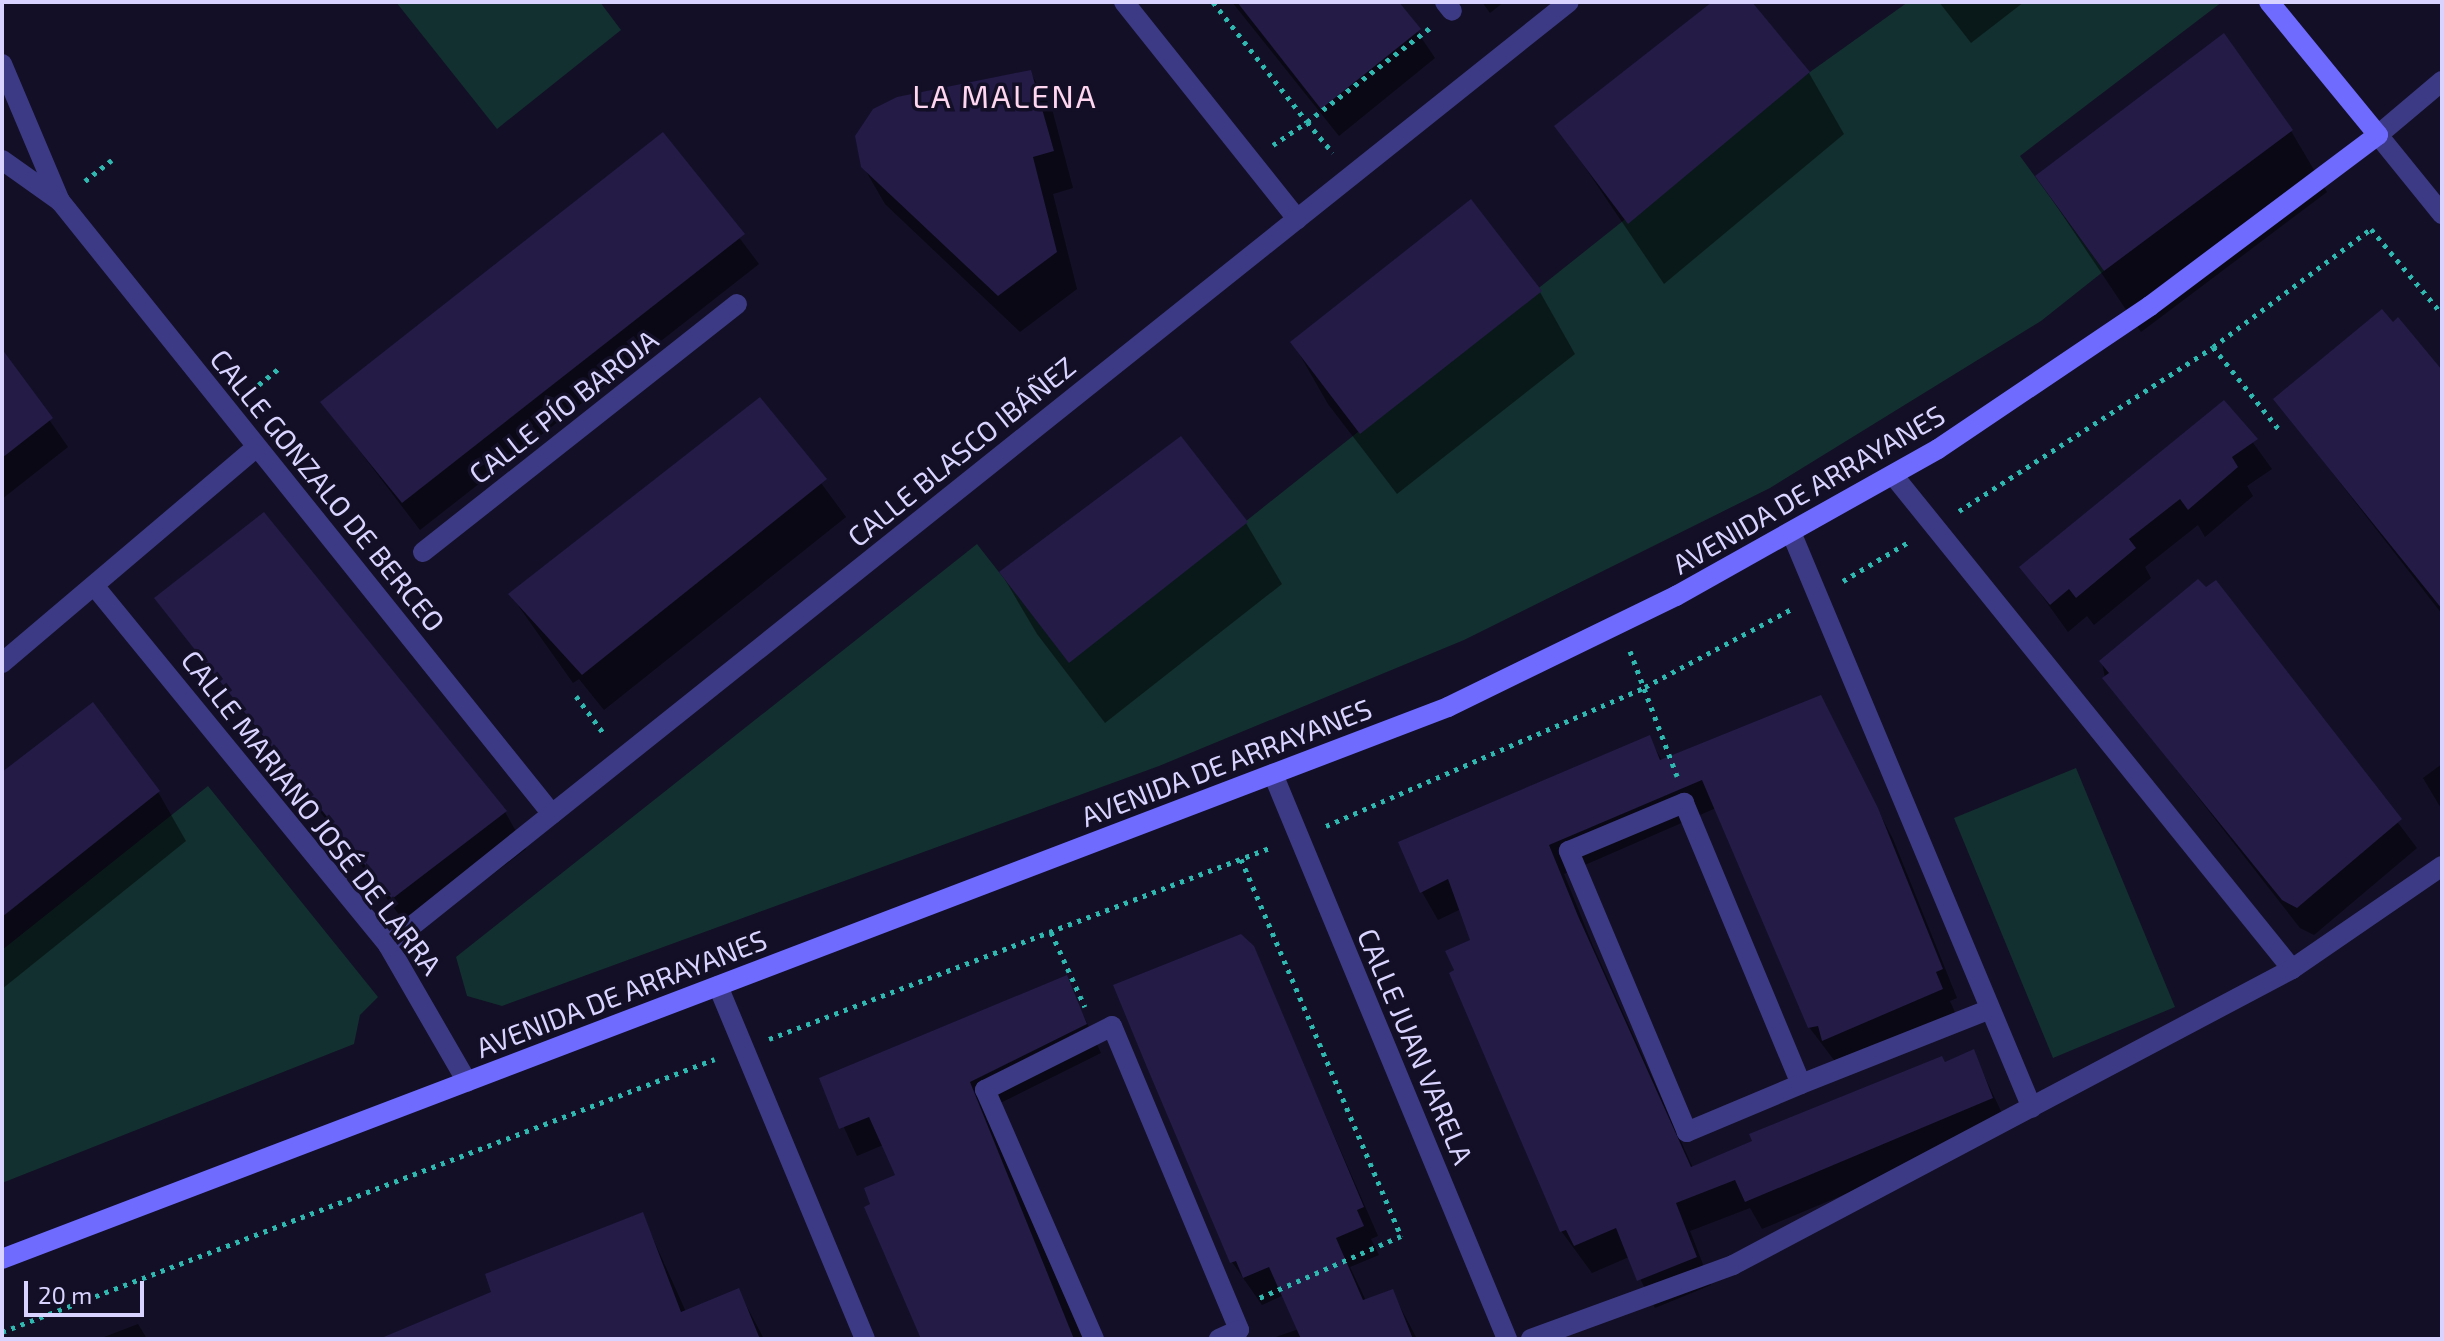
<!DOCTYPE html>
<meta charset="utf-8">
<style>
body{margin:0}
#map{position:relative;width:2444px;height:1341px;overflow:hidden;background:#130f26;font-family:"Exo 2",sans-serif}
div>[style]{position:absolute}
.green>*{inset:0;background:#12302f}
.shadow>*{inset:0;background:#0007}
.building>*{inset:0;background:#241b47}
.path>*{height:5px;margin-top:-2.5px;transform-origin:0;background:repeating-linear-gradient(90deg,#2fb8b0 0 4px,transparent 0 10px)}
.street>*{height:20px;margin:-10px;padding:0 10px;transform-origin:10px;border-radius:10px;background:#3d3a85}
.secondary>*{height:20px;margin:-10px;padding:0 10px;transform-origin:10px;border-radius:10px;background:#6f6bff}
span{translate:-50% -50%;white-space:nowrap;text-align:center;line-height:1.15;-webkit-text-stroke:7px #130f26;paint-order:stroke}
.street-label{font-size:28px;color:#d9d4ff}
.quarter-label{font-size:32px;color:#ffd6f0;letter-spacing:2px}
.frame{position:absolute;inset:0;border:4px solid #d9d4ff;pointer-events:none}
.scale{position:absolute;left:24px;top:1281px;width:120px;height:36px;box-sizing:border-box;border:4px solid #d9d4ff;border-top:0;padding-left:10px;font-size:24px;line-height:28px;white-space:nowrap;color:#d9d4ff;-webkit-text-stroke:6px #130f26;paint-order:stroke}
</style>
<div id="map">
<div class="green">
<div style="clip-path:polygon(396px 2px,600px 2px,621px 30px,497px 129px)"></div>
<div style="clip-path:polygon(1908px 2px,2222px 2px,2020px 156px,2104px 271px,2041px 321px,1770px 488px,1464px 640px,1159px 766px,502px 1006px,467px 996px,456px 957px,977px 544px,1069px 662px,1810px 72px)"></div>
<div style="clip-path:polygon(2076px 768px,2175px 1007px,2053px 1058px,1954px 818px)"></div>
<div style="clip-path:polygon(208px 786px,378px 997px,360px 1015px,354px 1044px,2px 1183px,2px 950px)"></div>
</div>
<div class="shadow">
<div style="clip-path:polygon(1232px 2px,1397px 2px,1435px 58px,1339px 136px)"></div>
<div style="clip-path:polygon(1482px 2px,1504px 2px,1490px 13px)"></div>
<div style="clip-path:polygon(1715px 2px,1749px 2px,1809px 73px,1844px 134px,1664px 284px,1557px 126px)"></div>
<div style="clip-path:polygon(1939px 2px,2024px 2px,1971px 43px)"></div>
<div style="clip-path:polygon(1030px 72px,1052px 109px,1073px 188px,1053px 194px,1077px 289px,1020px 332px,885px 204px,863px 166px)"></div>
<div style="clip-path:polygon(2291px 131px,2327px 192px,2141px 332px,2037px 177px)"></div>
<div style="clip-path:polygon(662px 135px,759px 264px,420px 530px,323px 403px)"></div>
<div style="clip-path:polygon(1540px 292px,1575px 354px,1397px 494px,1328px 404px,1293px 343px)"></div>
<div style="clip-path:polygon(2px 352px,68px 447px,2px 499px)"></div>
<div style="clip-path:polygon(2442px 373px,2442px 614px,2276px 400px)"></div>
<div style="clip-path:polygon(760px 400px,846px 517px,604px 710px,579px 679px,573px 683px,510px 594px)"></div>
<div style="clip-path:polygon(2224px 403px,2272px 469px,2247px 486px,2253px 496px,2205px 537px,2198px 525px,2145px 567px,2151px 578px,2094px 625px,2087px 616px,2068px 632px,2022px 568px)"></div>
<div style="clip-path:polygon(263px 515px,505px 812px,526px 849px,414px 934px,156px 598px)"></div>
<div style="clip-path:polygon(1246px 523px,1282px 584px,1105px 723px,1037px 634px,1001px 573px)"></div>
<div style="clip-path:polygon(2215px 582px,2417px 848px,2314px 935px,2300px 928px,2105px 678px,2102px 662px)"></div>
<div style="clip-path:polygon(1820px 698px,1893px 839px,1957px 998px,1950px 1001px,1957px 1017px,1840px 1068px,1809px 1027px,1716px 808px,1564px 874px,1593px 946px,1693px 1168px,1973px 1052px,2008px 1126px,1762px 1229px,1750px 1208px,1690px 1231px,1711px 1285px,1655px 1308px,1629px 1257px,1592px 1273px,1562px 1232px,1451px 974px,1473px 941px,1461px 909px,1438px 920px,1422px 892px,1649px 738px,1663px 762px)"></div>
<div style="clip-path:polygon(2442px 764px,2442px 810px,2423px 778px)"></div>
<div style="clip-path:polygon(2px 776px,158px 792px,186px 841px,2px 989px)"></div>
<div style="clip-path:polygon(1252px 947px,1378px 1236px,1371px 1239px,1379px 1255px,1350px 1267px,1366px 1301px,1392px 1291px,1417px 1339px,1270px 1339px,1299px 1329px,1284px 1295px,1262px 1305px,1232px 1262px)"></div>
<div style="clip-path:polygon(1066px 978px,1101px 1053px,984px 1111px,1083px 1339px,923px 1339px,897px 1176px,883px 1145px,857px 1156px,822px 1079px)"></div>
<div style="clip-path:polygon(642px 1214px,686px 1312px,738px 1290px,764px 1339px,420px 1339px)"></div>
<div style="clip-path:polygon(138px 1324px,147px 1339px,99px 1339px)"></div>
</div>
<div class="building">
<div style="clip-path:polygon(1237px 2px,1399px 2px,1421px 29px,1321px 109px)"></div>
<div style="clip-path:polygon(1712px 2px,1752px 2px,1810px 72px,1628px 224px,1554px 126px)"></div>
<div style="clip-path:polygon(2224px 33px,2293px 130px,2104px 271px,2035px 176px)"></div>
<div style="clip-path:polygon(1031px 70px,1054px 151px,1033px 157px,1057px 252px,998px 296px,861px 167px,855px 136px,873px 109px,897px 97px)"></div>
<div style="clip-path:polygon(663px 132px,745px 234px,402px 503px,320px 402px)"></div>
<div style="clip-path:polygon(1471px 199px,1542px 291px,1360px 434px,1290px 342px)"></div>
<div style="clip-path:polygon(2382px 309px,2393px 322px,2398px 317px,2442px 370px,2442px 609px,2273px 399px)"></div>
<div style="clip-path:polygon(2px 349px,53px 418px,2px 458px)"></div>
<div style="clip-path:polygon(760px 397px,827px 479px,582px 675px,508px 594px)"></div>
<div style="clip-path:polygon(2224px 400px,2258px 439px,2232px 457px,2238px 467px,2188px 510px,2180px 499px,2129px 539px,2136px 548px,2076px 598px,2069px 589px,2050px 605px,2019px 567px)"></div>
<div style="clip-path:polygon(1181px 436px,1248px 522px,1069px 663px,999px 572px)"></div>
<div style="clip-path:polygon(264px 512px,507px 811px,392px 899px,154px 598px)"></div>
<div style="clip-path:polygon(2198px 579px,2206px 587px,2216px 580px,2402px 819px,2297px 908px,2282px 900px,2102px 678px,2109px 673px,2099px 661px)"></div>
<div style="clip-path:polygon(1821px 695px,1878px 808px,1943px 969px,1936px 972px,1943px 989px,1822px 1041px,1818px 1026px,1808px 1028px,1702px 780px,1549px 845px,1578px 916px,1691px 1167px,1752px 1141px,1749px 1134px,1942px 1056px,1945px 1062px,1974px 1049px,1993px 1098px,1745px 1202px,1735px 1180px,1676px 1203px,1697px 1257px,1637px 1281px,1616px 1228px,1574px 1246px,1566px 1230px,1560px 1232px,1449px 973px,1454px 970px,1445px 951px,1470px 940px,1448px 879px,1420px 893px,1398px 842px,1650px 735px,1660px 760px)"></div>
<div style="clip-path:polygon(93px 702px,160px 791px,2px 917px,2px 772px)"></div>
<div style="clip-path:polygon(1241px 934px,1254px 946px,1364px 1207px,1357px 1210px,1364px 1226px,1336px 1238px,1363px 1300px,1393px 1289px,1413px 1339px,1301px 1339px,1269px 1267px,1243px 1278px,1236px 1261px,1230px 1263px,1146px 1065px,1113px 985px)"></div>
<div style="clip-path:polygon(1067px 975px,1087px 1024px,970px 1082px,1074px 1339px,921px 1339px,864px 1207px,870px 1204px,864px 1188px,895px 1175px,869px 1117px,839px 1129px,819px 1078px)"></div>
<div style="clip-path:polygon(643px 1212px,681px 1312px,739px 1288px,760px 1339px,379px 1339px,491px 1292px,485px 1274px)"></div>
</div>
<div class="path">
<div style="left:1213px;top:2px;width:152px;rotate:51.9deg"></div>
<div style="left:1307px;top:122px;width:155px;rotate:-37.4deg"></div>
<div style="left:1273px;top:145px;width:41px;rotate:-34.1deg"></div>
<div style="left:1307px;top:122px;width:40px;rotate:50deg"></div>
<div style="left:85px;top:181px;width:34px;rotate:-38deg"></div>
<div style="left:2213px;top:347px;width:109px;rotate:51.3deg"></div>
<div style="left:251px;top:391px;width:35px;rotate:-39deg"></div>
<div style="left:1959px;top:511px;width:302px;rotate:-32.8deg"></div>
<div style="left:2213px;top:347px;width:197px;rotate:-36.8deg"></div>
<div style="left:2371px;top:229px;width:111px;rotate:50.1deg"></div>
<div style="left:1843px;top:581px;width:78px;rotate:-30.8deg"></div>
<div style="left:1630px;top:651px;width:134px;rotate:69.4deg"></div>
<div style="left:576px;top:696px;width:47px;rotate:53.6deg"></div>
<div style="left:1326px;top:826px;width:348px;rotate:-23.5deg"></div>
<div style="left:1645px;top:687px;width:166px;rotate:-28deg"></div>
<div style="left:1241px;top:859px;width:410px;rotate:67deg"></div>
<div style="left:1401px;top:1236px;width:157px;rotate:156.4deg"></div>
<div style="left:1051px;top:932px;width:82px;rotate:65.6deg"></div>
<div style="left:769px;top:1039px;width:538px;rotate:-20.89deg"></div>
<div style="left:2px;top:1332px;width:763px;rotate:-20.95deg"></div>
</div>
<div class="street">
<div style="left:1124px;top:2px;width:278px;rotate:51.4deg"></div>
<div style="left:1445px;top:2px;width:11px;rotate:52deg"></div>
<div style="left:2px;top:64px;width:149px;rotate:67.1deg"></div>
<div style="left:2442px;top:81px;width:84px;rotate:139.8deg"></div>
<div style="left:2378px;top:135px;width:102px;rotate:51deg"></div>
<div style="left:2px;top:160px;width:71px;rotate:35.3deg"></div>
<div style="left:60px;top:201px;width:786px;rotate:51.25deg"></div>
<div style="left:1893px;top:475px;width:635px;rotate:51.07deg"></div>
<div style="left:1791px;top:532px;width:624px;rotate:67.3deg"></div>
<div style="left:423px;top:552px;width:400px;rotate:-38.3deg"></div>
<div style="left:96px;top:588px;width:461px;rotate:50.7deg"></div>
<div style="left:388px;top:945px;width:158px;rotate:60deg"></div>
<div style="left:2px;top:663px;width:334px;rotate:-40.3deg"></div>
<div style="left:1273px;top:774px;width:612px;rotate:67.5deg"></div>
<div style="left:1684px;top:803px;width:304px;rotate:67.4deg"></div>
<div style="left:1801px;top:1084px;width:124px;rotate:157.2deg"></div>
<div style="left:1687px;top:1132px;width:305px;rotate:-112.8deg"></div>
<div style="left:1569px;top:851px;width:125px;rotate:-22.7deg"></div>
<div style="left:388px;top:945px;width:1511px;rotate:-38.61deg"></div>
<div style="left:718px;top:986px;width:382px;rotate:67.4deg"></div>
<div style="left:1801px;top:1084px;width:203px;rotate:-21.6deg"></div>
<div style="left:1094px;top:1339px;width:272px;rotate:-113.6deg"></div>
<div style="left:985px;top:1090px;width:142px;rotate:-26.7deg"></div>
<div style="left:1112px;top:1026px;width:329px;rotate:67.3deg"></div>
<div style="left:1239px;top:1330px;width:22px;rotate:156deg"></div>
<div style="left:1531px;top:1339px;width:215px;rotate:-20.1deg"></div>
<div style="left:1733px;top:1265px;width:633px;rotate:-27.9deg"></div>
<div style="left:2292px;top:969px;width:182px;rotate:-34.5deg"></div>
</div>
<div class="secondary">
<div style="left:2px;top:1259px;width:1548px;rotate:-20.89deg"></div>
<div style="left:1448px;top:707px;width:254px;rotate:-26deg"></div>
<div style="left:1676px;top:596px;width:300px;rotate:-29.3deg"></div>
<div style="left:1938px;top:449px;width:256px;rotate:-34deg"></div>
<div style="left:2150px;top:306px;width:285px;rotate:-36.9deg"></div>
<div style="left:2378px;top:135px;width:172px;rotate:-129.3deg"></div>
</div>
<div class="street-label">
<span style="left:563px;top:406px;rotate:-38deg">CALLE PÍO BAROJA</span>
<span style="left:961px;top:451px;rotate:-39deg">CALLE BLASCO IBÁÑEZ</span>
<span style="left:1808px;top:489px;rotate:-30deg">AVENIDA DE ARRAYANES</span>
<span style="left:328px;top:490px;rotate:51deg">CALLE GONZALO DE BERCEO</span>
<span style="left:1226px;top:762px;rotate:-21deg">AVENIDA DE ARRAYANES</span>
<span style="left:312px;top:812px;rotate:52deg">CALLE MARIANO JOSÉ DE LARRA</span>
<span style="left:621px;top:993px;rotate:-21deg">AVENIDA DE ARRAYANES</span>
<span style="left:1416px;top:1046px;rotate:67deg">CALLE JUAN VARELA</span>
</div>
<div class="quarter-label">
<span style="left:1005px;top:95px">LA MALENA</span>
</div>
<div class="frame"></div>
<div class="scale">20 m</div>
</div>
